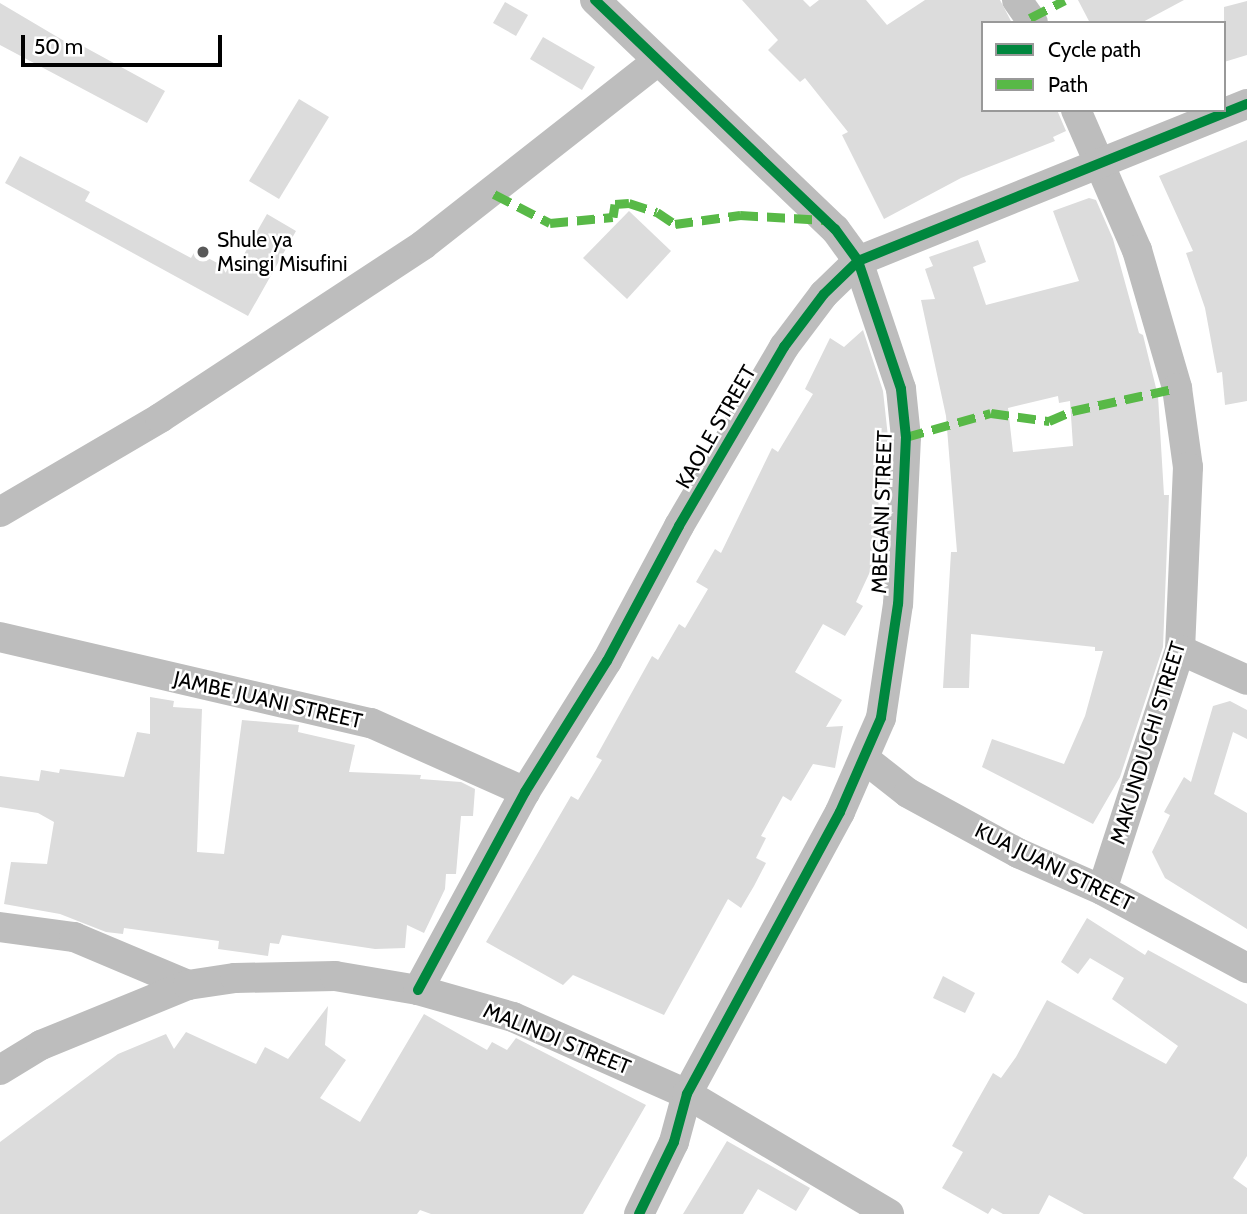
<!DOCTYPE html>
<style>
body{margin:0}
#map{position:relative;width:1247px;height:1214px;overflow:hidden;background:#fff;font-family:Cabin,sans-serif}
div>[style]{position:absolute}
.building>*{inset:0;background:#dcdcdc}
.minor>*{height:30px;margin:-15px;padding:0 15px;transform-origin:15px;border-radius:15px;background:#bdbdbd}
.quiet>*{height:9px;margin-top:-4.5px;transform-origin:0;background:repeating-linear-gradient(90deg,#58b947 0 18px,transparent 0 27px)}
.cycleway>*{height:10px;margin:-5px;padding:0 5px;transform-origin:5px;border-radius:5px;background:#00873e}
.dots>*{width:19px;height:19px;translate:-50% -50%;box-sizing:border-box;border:4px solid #fff;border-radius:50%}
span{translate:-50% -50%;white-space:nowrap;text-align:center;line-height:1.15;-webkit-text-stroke:5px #fff;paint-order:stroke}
.poi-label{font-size:21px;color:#000}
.left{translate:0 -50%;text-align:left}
.street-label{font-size:21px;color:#000}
.legend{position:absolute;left:981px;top:21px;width:245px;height:91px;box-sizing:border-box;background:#fff;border:2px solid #999;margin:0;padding:9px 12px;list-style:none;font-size:21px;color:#000}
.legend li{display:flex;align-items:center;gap:14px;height:35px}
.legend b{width:35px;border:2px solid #999}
.scale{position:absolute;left:21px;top:35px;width:201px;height:32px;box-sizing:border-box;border:4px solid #000;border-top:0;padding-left:9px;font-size:21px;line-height:24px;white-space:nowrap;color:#000;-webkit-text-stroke:5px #fff;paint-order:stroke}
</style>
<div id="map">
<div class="building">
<div style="clip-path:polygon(742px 0,803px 0,810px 7px,819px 0,866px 0,887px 25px,925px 0,1000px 0,1012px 23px,983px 23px,983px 110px,1057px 110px,1066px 131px,1053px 137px,1055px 141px,961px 178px,884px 219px,842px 135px,848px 132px,805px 78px,800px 82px,768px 50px,778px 40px)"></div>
<div style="clip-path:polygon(1078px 0,1184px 0,1141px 23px,1090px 23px)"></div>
<div style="clip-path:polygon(1247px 1px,1247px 55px,1224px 62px,1224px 7px)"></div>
<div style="clip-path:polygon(505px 2px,528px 15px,516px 36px,493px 23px)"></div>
<div style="clip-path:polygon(0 3px,76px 48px,79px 44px,165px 91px,147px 123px,0 45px)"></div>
<div style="clip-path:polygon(543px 37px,595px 67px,582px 90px,530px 59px)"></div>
<div style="clip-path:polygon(299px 99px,329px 117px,279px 199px,249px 181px)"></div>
<div style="clip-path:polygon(1247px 140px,1247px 401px,1225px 405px,1222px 372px,1217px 373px,1205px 308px,1186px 253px,1193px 251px,1159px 176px)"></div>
<div style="clip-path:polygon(20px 156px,90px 192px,85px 201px,191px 258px,195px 251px,234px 272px,267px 214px,296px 231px,248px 316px,5px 183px)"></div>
<div style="clip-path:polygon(evenodd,1089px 198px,1096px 200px,1113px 239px,1139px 333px,1143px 335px,1158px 396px,1164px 495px,1169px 495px,1163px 647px,1120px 777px,1093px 824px,982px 767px,992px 739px,1064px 764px,1085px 716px,1103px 651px,1095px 651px,1095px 647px,971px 634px,969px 688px,943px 688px,951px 552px,957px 552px,946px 416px,921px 300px,935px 299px,925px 269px,933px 266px,929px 257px,978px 240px,986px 262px,973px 267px,986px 305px,1079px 281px,1053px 211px,1089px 198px,1058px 396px,1059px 403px,1070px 401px,1073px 446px,1013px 452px,1008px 408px,1058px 396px)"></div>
<div style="clip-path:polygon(629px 211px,671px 251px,627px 299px,583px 258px)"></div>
<div style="clip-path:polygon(863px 330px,883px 391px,888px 437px,887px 478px,878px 495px,881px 548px,856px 602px,863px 606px,845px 636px,823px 624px,795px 672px,842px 700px,826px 727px,843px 726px,835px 768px,813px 764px,791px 801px,783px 796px,761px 836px,766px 838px,756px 858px,766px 863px,754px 886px,741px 908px,728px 899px,664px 1015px,573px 975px,563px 985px,486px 942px,571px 796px,578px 800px,602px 760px,596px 757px,652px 656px,658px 660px,679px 624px,685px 628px,708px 589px,696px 582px,715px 549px,721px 553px,772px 448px,778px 452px,813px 394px,805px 389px,830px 338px,844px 347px)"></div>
<div style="clip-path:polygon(150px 697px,174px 701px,173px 707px,202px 709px,197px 852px,224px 854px,242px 720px,299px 725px,298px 732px,355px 745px,349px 772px,421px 775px,420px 779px,461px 782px,475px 789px,473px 816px,461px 816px,456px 874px,446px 874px,445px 889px,424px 933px,407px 925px,405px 948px,375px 949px,282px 935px,279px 944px,270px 943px,268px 956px,218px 949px,219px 941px,124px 928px,123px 934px,106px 932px,60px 914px,4px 904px,11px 862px,47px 864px,54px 822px,38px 813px,0 807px,0 776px,39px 781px,41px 770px,59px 773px,60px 769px,124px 777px,137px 732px,150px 734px)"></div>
<div style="clip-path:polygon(1230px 701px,1247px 710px,1247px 739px,1233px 732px,1214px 794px,1247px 813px,1247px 929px,1165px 878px,1152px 852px,1170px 815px,1164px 812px,1184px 777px,1191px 782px,1213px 706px)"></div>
<div style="clip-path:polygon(1087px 918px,1145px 955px,1148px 950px,1247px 1004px,1247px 1156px,1233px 1178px,1247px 1188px,1247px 1214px,1084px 1214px,1049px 1195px,1039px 1214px,1003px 1214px,992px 1208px,988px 1214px,942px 1188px,963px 1152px,952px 1146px,967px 1119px,993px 1073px,1001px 1078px,1016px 1057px,1047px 1000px,1166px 1064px,1178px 1046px,1112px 999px,1124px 978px,1090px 958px,1078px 974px,1061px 962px)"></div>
<div style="clip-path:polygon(943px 976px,975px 993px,965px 1013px,933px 998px)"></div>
<div style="clip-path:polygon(328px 1006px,325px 1045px,346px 1060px,320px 1098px,360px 1122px,424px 1014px,487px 1050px,492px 1042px,507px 1050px,516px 1038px,646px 1105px,583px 1214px,431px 1214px,420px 1210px,417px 1214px,0 1214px,0 1142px,118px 1054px,166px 1034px,174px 1049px,186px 1032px,256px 1064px,265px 1047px,288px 1059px)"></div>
<div style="clip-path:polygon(727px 1141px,810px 1188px,796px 1211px,758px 1189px,743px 1214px,683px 1214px)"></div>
</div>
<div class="minor">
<div style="left:595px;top:0;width:332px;rotate:43.7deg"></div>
<div style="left:835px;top:229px;width:39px;rotate:54deg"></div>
<div style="left:858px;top:261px;width:135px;rotate:71.4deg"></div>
<div style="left:901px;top:389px;width:48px;rotate:84.1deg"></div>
<div style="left:906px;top:437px;width:167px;rotate:92.7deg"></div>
<div style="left:898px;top:604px;width:115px;rotate:98.5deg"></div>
<div style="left:881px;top:718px;width:103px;rotate:113.6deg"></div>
<div style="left:840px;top:812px;width:321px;rotate:118.5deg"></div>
<div style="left:687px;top:1094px;width:50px;rotate:105.2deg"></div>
<div style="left:674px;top:1142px;width:80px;rotate:115.9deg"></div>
<div style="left:1017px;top:0;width:28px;rotate:55deg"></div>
<div style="left:1076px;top:110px;width:153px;rotate:66.5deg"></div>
<div style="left:1137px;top:250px;width:144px;rotate:73.8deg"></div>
<div style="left:1177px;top:388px;width:80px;rotate:82.1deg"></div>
<div style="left:1188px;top:467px;width:183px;rotate:92.5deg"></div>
<div style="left:1180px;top:650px;width:252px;rotate:108deg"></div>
<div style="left:0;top:512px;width:186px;rotate:-30.4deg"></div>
<div style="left:160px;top:418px;width:315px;rotate:-33.3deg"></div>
<div style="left:423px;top:245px;width:298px;rotate:-38.1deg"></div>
<div style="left:0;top:637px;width:381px;rotate:13.1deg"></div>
<div style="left:371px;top:723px;width:169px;rotate:24.1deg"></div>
<div style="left:1180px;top:650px;width:73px;rotate:24.1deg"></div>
<div style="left:866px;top:760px;width:53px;rotate:38.2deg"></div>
<div style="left:908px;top:793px;width:125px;rotate:28.6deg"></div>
<div style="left:1018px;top:853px;width:92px;rotate:23.8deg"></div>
<div style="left:1102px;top:890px;width:165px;rotate:28.3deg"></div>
<div style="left:0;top:927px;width:75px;rotate:7.7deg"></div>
<div style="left:74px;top:937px;width:124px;rotate:22.8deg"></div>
<div style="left:418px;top:990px;width:225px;rotate:-61.6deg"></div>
<div style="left:525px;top:792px;width:155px;rotate:-58deg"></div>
<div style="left:607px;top:661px;width:153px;rotate:-61.9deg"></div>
<div style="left:679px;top:526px;width:208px;rotate:-59.6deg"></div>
<div style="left:784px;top:347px;width:66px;rotate:-53deg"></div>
<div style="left:824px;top:294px;width:47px;rotate:-44.1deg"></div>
<div style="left:858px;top:261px;width:419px;rotate:-22deg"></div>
<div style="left:0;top:1070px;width:48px;rotate:-31.4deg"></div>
<div style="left:41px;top:1045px;width:159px;rotate:-22.2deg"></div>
<div style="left:188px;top:985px;width:48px;rotate:-8.5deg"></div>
<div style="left:235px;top:978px;width:100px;rotate:-1.1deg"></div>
<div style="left:335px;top:976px;width:84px;rotate:9.6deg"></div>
<div style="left:418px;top:990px;width:99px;rotate:15.9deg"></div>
<div style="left:513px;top:1017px;width:190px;rotate:23.9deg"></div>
<div style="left:687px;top:1094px;width:235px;rotate:30.7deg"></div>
</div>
<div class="quiet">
<div style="left:1030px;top:18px;width:39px;rotate:-27deg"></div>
<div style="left:494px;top:194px;width:63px;rotate:27.4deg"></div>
<div style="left:550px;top:223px;width:63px;rotate:-5.4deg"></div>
<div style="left:613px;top:217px;width:13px;rotate:-81deg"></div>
<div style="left:615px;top:204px;width:14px;rotate:-4deg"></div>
<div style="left:629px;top:203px;width:29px;rotate:18deg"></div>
<div style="left:657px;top:212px;width:22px;rotate:34deg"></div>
<div style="left:675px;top:224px;width:66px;rotate:-7.9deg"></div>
<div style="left:740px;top:215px;width:85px;rotate:3.4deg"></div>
<div style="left:906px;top:437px;width:88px;rotate:-15.8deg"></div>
<div style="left:991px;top:413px;width:59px;rotate:7.9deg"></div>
<div style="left:1049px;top:421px;width:25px;rotate:-23deg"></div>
<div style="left:1072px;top:411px;width:107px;rotate:-12.4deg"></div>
</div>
<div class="cycleway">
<div style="left:595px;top:0;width:332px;rotate:43.7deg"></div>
<div style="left:835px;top:229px;width:39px;rotate:54deg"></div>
<div style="left:858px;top:261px;width:135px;rotate:71.4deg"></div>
<div style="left:901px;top:389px;width:48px;rotate:84.1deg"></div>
<div style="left:906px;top:437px;width:167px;rotate:92.7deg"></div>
<div style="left:898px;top:604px;width:115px;rotate:98.5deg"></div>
<div style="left:881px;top:718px;width:103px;rotate:113.6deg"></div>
<div style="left:840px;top:812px;width:321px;rotate:118.5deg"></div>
<div style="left:687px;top:1094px;width:50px;rotate:105.2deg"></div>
<div style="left:674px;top:1142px;width:80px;rotate:115.9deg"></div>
<div style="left:418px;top:990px;width:225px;rotate:-61.6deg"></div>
<div style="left:525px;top:792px;width:155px;rotate:-58deg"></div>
<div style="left:607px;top:661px;width:153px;rotate:-61.9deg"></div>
<div style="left:679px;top:526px;width:208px;rotate:-59.6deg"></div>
<div style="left:784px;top:347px;width:66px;rotate:-53deg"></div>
<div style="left:824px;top:294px;width:47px;rotate:-44.1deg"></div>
<div style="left:858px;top:261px;width:419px;rotate:-22deg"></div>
</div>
<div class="dots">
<div style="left:203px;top:252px;background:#595959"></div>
</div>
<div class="poi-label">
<span class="left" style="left:217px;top:252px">Shule ya<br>Msingi Misufini</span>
</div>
<div class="street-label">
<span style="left:716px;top:427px;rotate:-60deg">KAOLE STREET</span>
<span style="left:882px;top:512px;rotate:-88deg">MBEGANI STREET</span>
<span style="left:268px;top:700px;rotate:13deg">JAMBE JUANI STREET</span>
<span style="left:1148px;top:743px;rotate:-73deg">MAKUNDUCHI STREET</span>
<span style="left:1054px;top:867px;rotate:26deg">KUA JUANI STREET</span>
<span style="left:557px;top:1039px;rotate:22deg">MALINDI STREET</span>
</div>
<ul class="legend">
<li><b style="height:9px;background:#00873e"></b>Cycle path</li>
<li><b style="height:9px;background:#58b947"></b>Path</li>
</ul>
<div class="scale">50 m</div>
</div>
